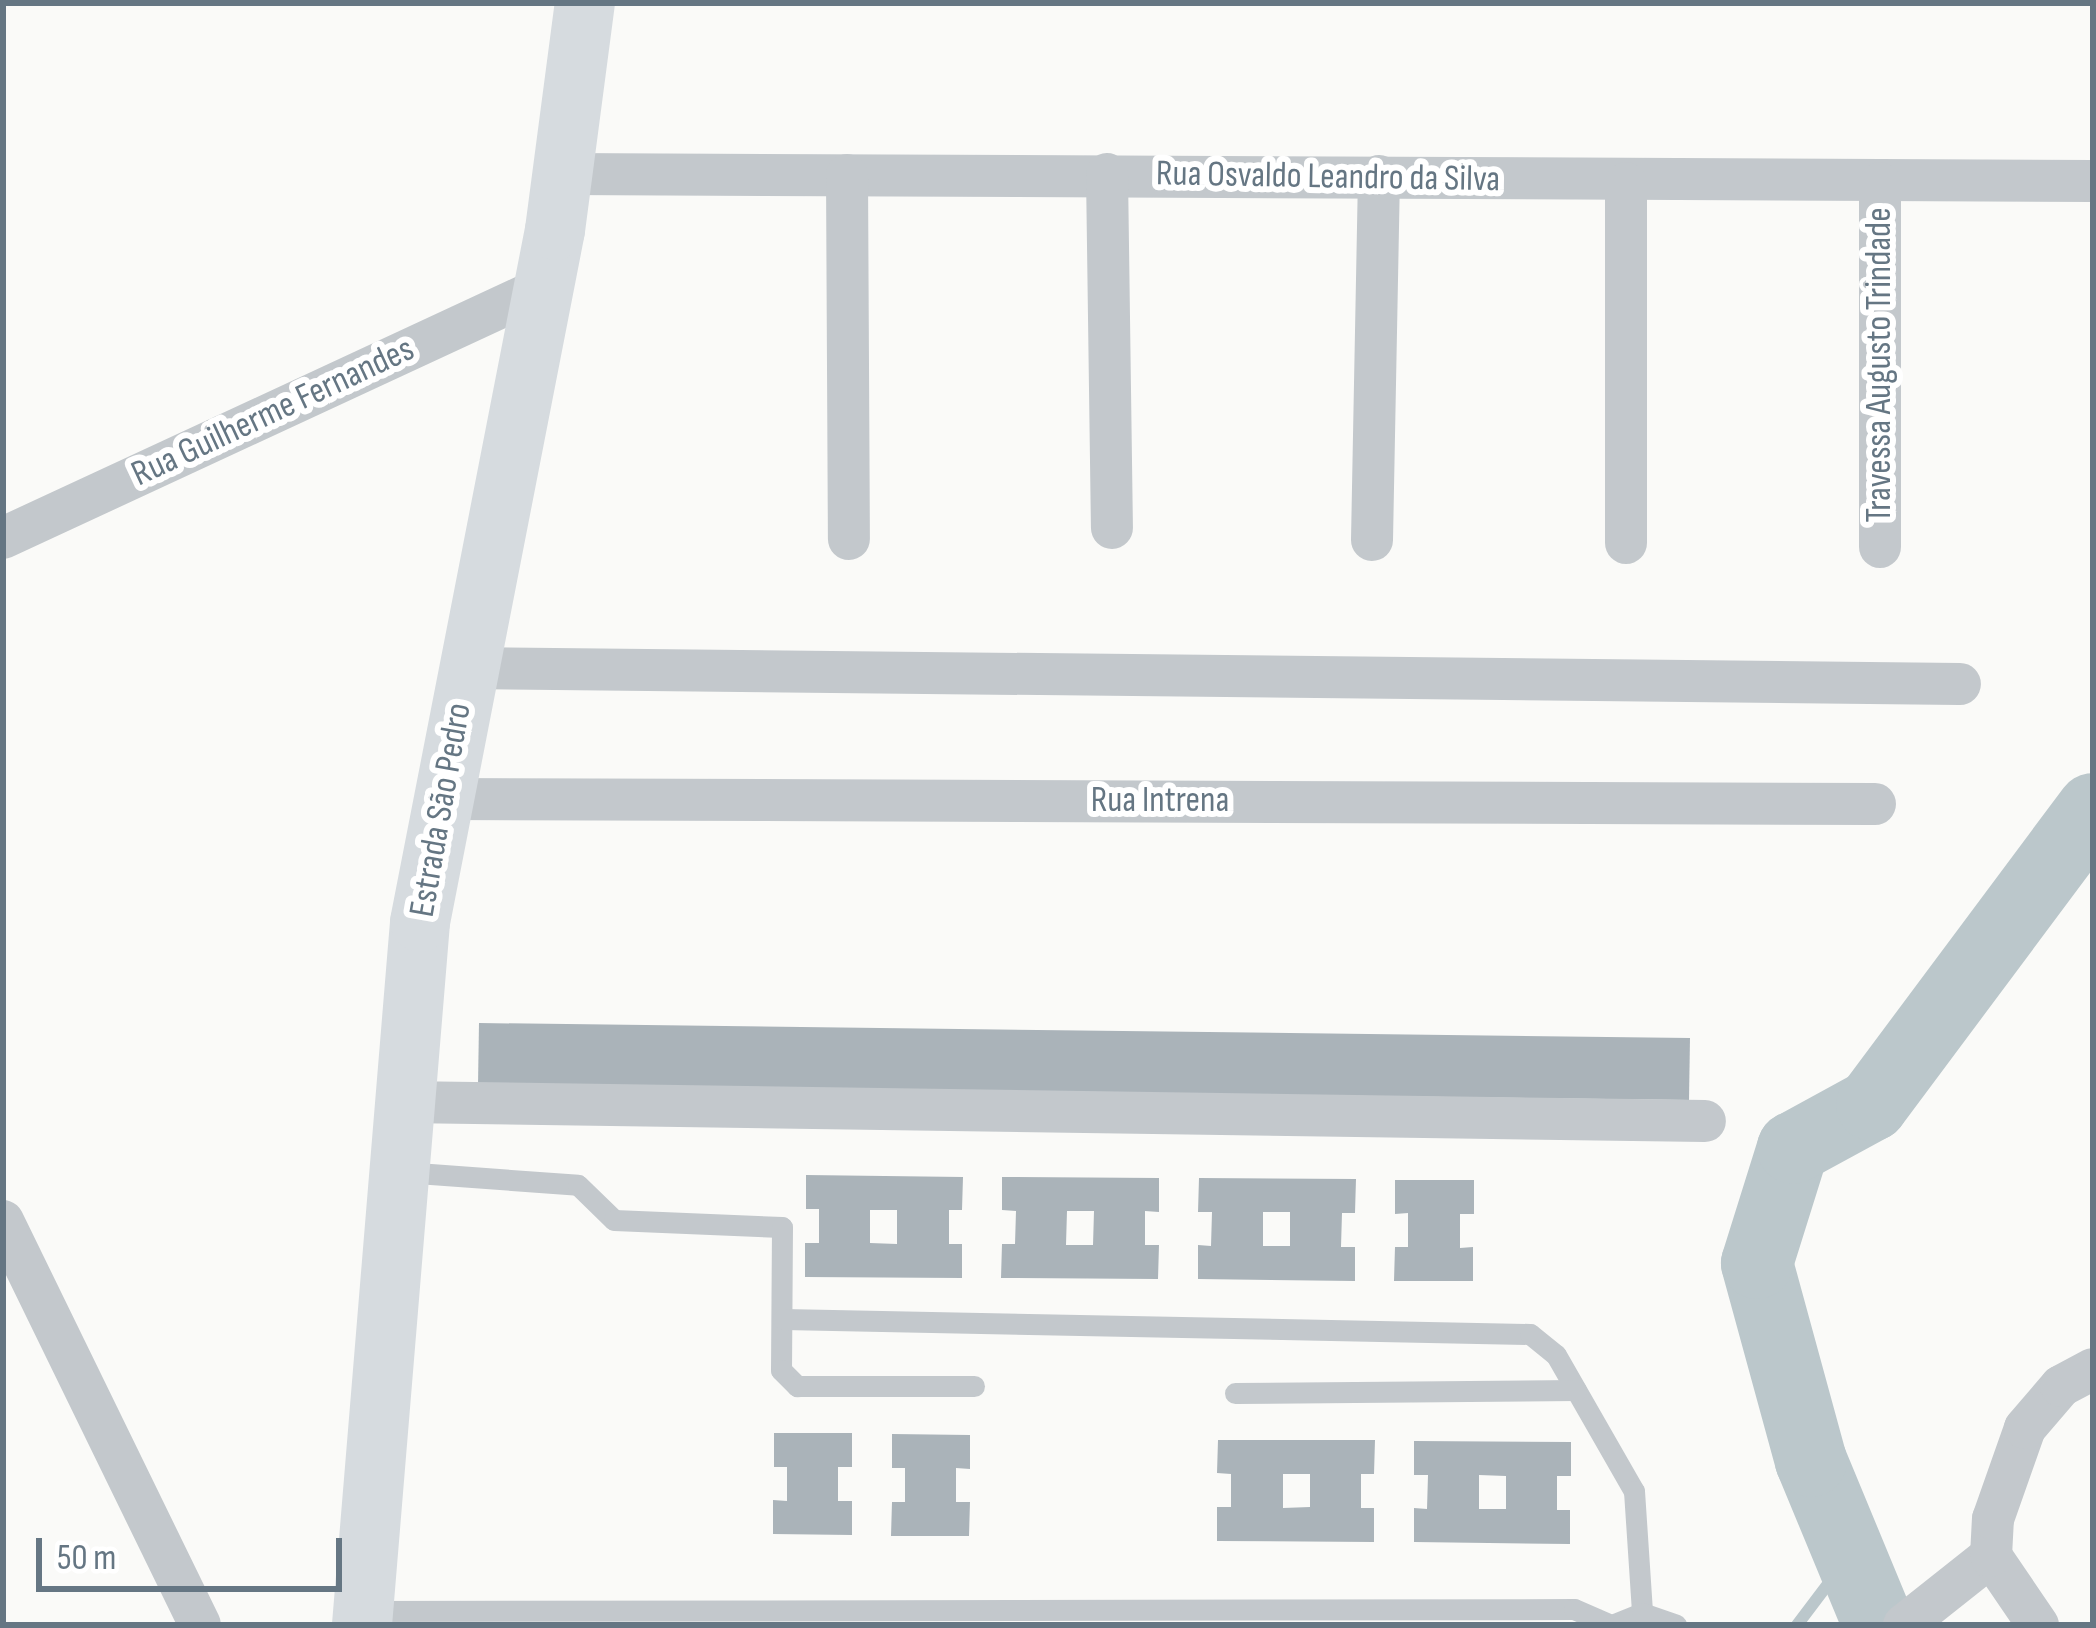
<!DOCTYPE html>
<meta charset="utf-8">
<style>
body{margin:0}
#map{position:relative;width:2096px;height:1628px;overflow:hidden;background:#fafaf8;font-family:"Sofia Sans Condensed",sans-serif}
div>[style]{position:absolute}
.stream>*{height:12px;margin:-6px;padding:0 6px;transform-origin:6px;border-radius:6px;background:#bbc7cb}
.river>*{height:72px;margin:-36px;padding:0 36px;transform-origin:36px;border-radius:36px;background:#bbc7cb}
.building>*{inset:0;background:#aab3b9}
.lane>*{height:21px;margin:-10.5px;padding:0 10.5px;transform-origin:10.5px;border-radius:10.5px;background:#c3c8cc}
.street>*{height:42px;margin:-21px;padding:0 21px;transform-origin:21px;border-radius:21px;background:#c3c8cc}
.secondary>*{height:60px;margin:-30px;padding:0 30px;transform-origin:30px;border-radius:30px;background:#d6dbdf}
span{translate:-50% -50%;white-space:nowrap;text-align:center;line-height:1.15;-webkit-text-stroke:12px #fff;paint-order:stroke}
.street-label{font-size:36px;color:#657683}
.frame{position:absolute;inset:0;border:6px solid #657683;pointer-events:none}
.scale{position:absolute;left:36px;top:1538px;width:306px;height:54px;box-sizing:border-box;border:6px solid #657683;border-top:0;padding-left:15px;font-size:36px;line-height:42px;white-space:nowrap;color:#657683;-webkit-text-stroke:9px #fff;paint-order:stroke}
</style>
<div id="map">
<div class="stream">
<div style="left:1797px;top:1625px;width:88px;rotate:-52.9deg"></div>
</div>
<div class="river">
<div style="left:1879px;top:1625px;width:178px;rotate:-112.5deg"></div>
<div style="left:1811px;top:1461px;width:205px;rotate:-105.3deg"></div>
<div style="left:1757px;top:1263px;width:121px;rotate:-72.6deg"></div>
<div style="left:1793px;top:1148px;width:90px;rotate:-28.6deg"></div>
<div style="left:1872px;top:1105px;width:369px;rotate:-53.3deg"></div>
</div>
<div class="building">
<div style="clip-path:polygon(479px 1023px,1690px 1038px,1689px 1100px,478px 1085px)"></div>
<div style="clip-path:polygon(evenodd,806px 1175px,963px 1177px,962px 1210px,949px 1210px,949px 1244px,962px 1244px,962px 1278px,805px 1277px,805px 1243px,819px 1243px,819px 1209px,806px 1209px,806px 1175px,870px 1210px,897px 1210px,897px 1244px,870px 1243px,870px 1210px)"></div>
<div style="clip-path:polygon(evenodd,1002px 1177px,1159px 1178px,1159px 1212px,1145px 1211px,1145px 1245px,1159px 1245px,1158px 1279px,1001px 1278px,1002px 1244px,1015px 1244px,1016px 1211px,1002px 1210px,1002px 1177px,1067px 1211px,1094px 1211px,1093px 1245px,1066px 1245px,1067px 1211px)"></div>
<div style="clip-path:polygon(evenodd,1199px 1178px,1356px 1179px,1355px 1213px,1342px 1213px,1341px 1247px,1355px 1247px,1355px 1281px,1198px 1279px,1198px 1245px,1211px 1246px,1212px 1212px,1198px 1212px,1199px 1178px,1263px 1212px,1290px 1212px,1290px 1246px,1263px 1246px,1263px 1212px)"></div>
<div style="clip-path:polygon(1395px 1180px,1474px 1180px,1474px 1214px,1460px 1214px,1460px 1248px,1473px 1247px,1473px 1281px,1394px 1281px,1395px 1247px,1408px 1247px,1408px 1213px,1395px 1214px)"></div>
<div style="clip-path:polygon(774px 1433px,852px 1433px,852px 1467px,838px 1467px,838px 1501px,852px 1501px,852px 1535px,773px 1534px,773px 1500px,787px 1501px,787px 1467px,774px 1467px)"></div>
<div style="clip-path:polygon(892px 1434px,970px 1435px,970px 1469px,956px 1468px,956px 1502px,970px 1502px,969px 1536px,891px 1536px,892px 1502px,905px 1502px,905px 1468px,892px 1468px)"></div>
<div style="clip-path:polygon(evenodd,1218px 1440px,1375px 1440px,1374px 1474px,1361px 1474px,1361px 1508px,1374px 1508px,1374px 1542px,1217px 1541px,1217px 1507px,1231px 1507px,1231px 1474px,1217px 1473px,1218px 1440px,1283px 1474px,1310px 1474px,1310px 1507px,1283px 1508px,1283px 1474px)"></div>
<div style="clip-path:polygon(evenodd,1414px 1441px,1571px 1442px,1571px 1476px,1557px 1476px,1557px 1510px,1570px 1510px,1570px 1544px,1414px 1542px,1414px 1508px,1427px 1509px,1428px 1475px,1414px 1475px,1414px 1441px,1479px 1475px,1506px 1476px,1506px 1509px,1479px 1509px,1479px 1475px)"></div>
</div>
<div class="lane">
<div style="left:403px;top:1172px;width:175px;rotate:4.2deg"></div>
<div style="left:578px;top:1185px;width:50px;rotate:44.2deg"></div>
<div style="left:614px;top:1220px;width:168px;rotate:2.4deg"></div>
<div style="left:782px;top:1227px;width:143px;rotate:90.4deg"></div>
<div style="left:781px;top:1370px;width:23px;rotate:45deg"></div>
<div style="left:797px;top:1386px;width:177px"></div>
<div style="left:783px;top:1319px;width:747px;rotate:1.15deg"></div>
<div style="left:1530px;top:1334px;width:33px;rotate:39deg"></div>
<div style="left:1556px;top:1355px;width:157px;rotate:60.2deg"></div>
<div style="left:1634px;top:1491px;width:122px;rotate:86.2deg"></div>
<div style="left:1235px;top:1393px;width:341px;rotate:-0.5deg"></div>
<div style="left:367px;top:1611px;width:1207px;rotate:-0.09deg"></div>
<div style="left:1574px;top:1609px;width:40px;rotate:23.4deg"></div>
<div style="left:1612px;top:1625px;width:32px;rotate:-22deg"></div>
<div style="left:1642px;top:1613px;width:36px;rotate:19deg"></div>
</div>
<div class="street">
<div style="left:564px;top:174px;width:1529px;rotate:0.26deg"></div>
<div style="left:1107px;top:174px;width:354px;rotate:89.2deg"></div>
<div style="left:847px;top:175px;width:364px;rotate:89.7deg"></div>
<div style="left:1626px;top:183px;width:360px;rotate:90deg"></div>
<div style="left:3px;top:538px;width:596px;rotate:-24.89deg"></div>
<div style="left:1372px;top:540px;width:364px;rotate:-88.9deg"></div>
<div style="left:1880px;top:547px;width:364px;rotate:-90deg"></div>
<div style="left:466px;top:668px;width:1494px;rotate:0.61deg"></div>
<div style="left:445px;top:799px;width:1430px;rotate:0.2deg"></div>
<div style="left:403px;top:1102px;width:1302px;rotate:0.84deg"></div>
<div style="left:3px;top:1221px;width:449px;rotate:64deg"></div>
<div style="left:1904px;top:1625px;width:111px;rotate:-38.4deg"></div>
<div style="left:2038px;top:1625px;width:83px;rotate:-124.3deg"></div>
<div style="left:1991px;top:1556px;width:37px;rotate:-87deg"></div>
<div style="left:1993px;top:1519px;width:96px;rotate:-70.6deg"></div>
<div style="left:2025px;top:1428px;width:55px;rotate:-49.4deg"></div>
<div style="left:2061px;top:1386px;width:36px;rotate:-28deg"></div>
</div>
<div class="secondary">
<div style="left:362px;top:1625px;width:705px;rotate:-85.28deg"></div>
<div style="left:420px;top:922px;width:705px;rotate:-78.96deg"></div>
<div style="left:555px;top:230px;width:229px;rotate:-82.5deg"></div>
</div>
<div class="street-label">
<span style="left:1328px;top:177px;rotate:1deg">Rua Osvaldo Leandro da Silva</span>
<span style="left:1880px;top:365px;rotate:-90deg">Travessa Augusto Trindade</span>
<span style="left:273px;top:412px;rotate:-25deg">Rua Guilherme Fernandes</span>
<span style="left:1160px;top:801px">Rua Intrena</span>
<span style="left:441px;top:810px;rotate:-80deg">Estrada São Pedro</span>
</div>
<div class="frame"></div>
<div class="scale">50 m</div>
</div>
